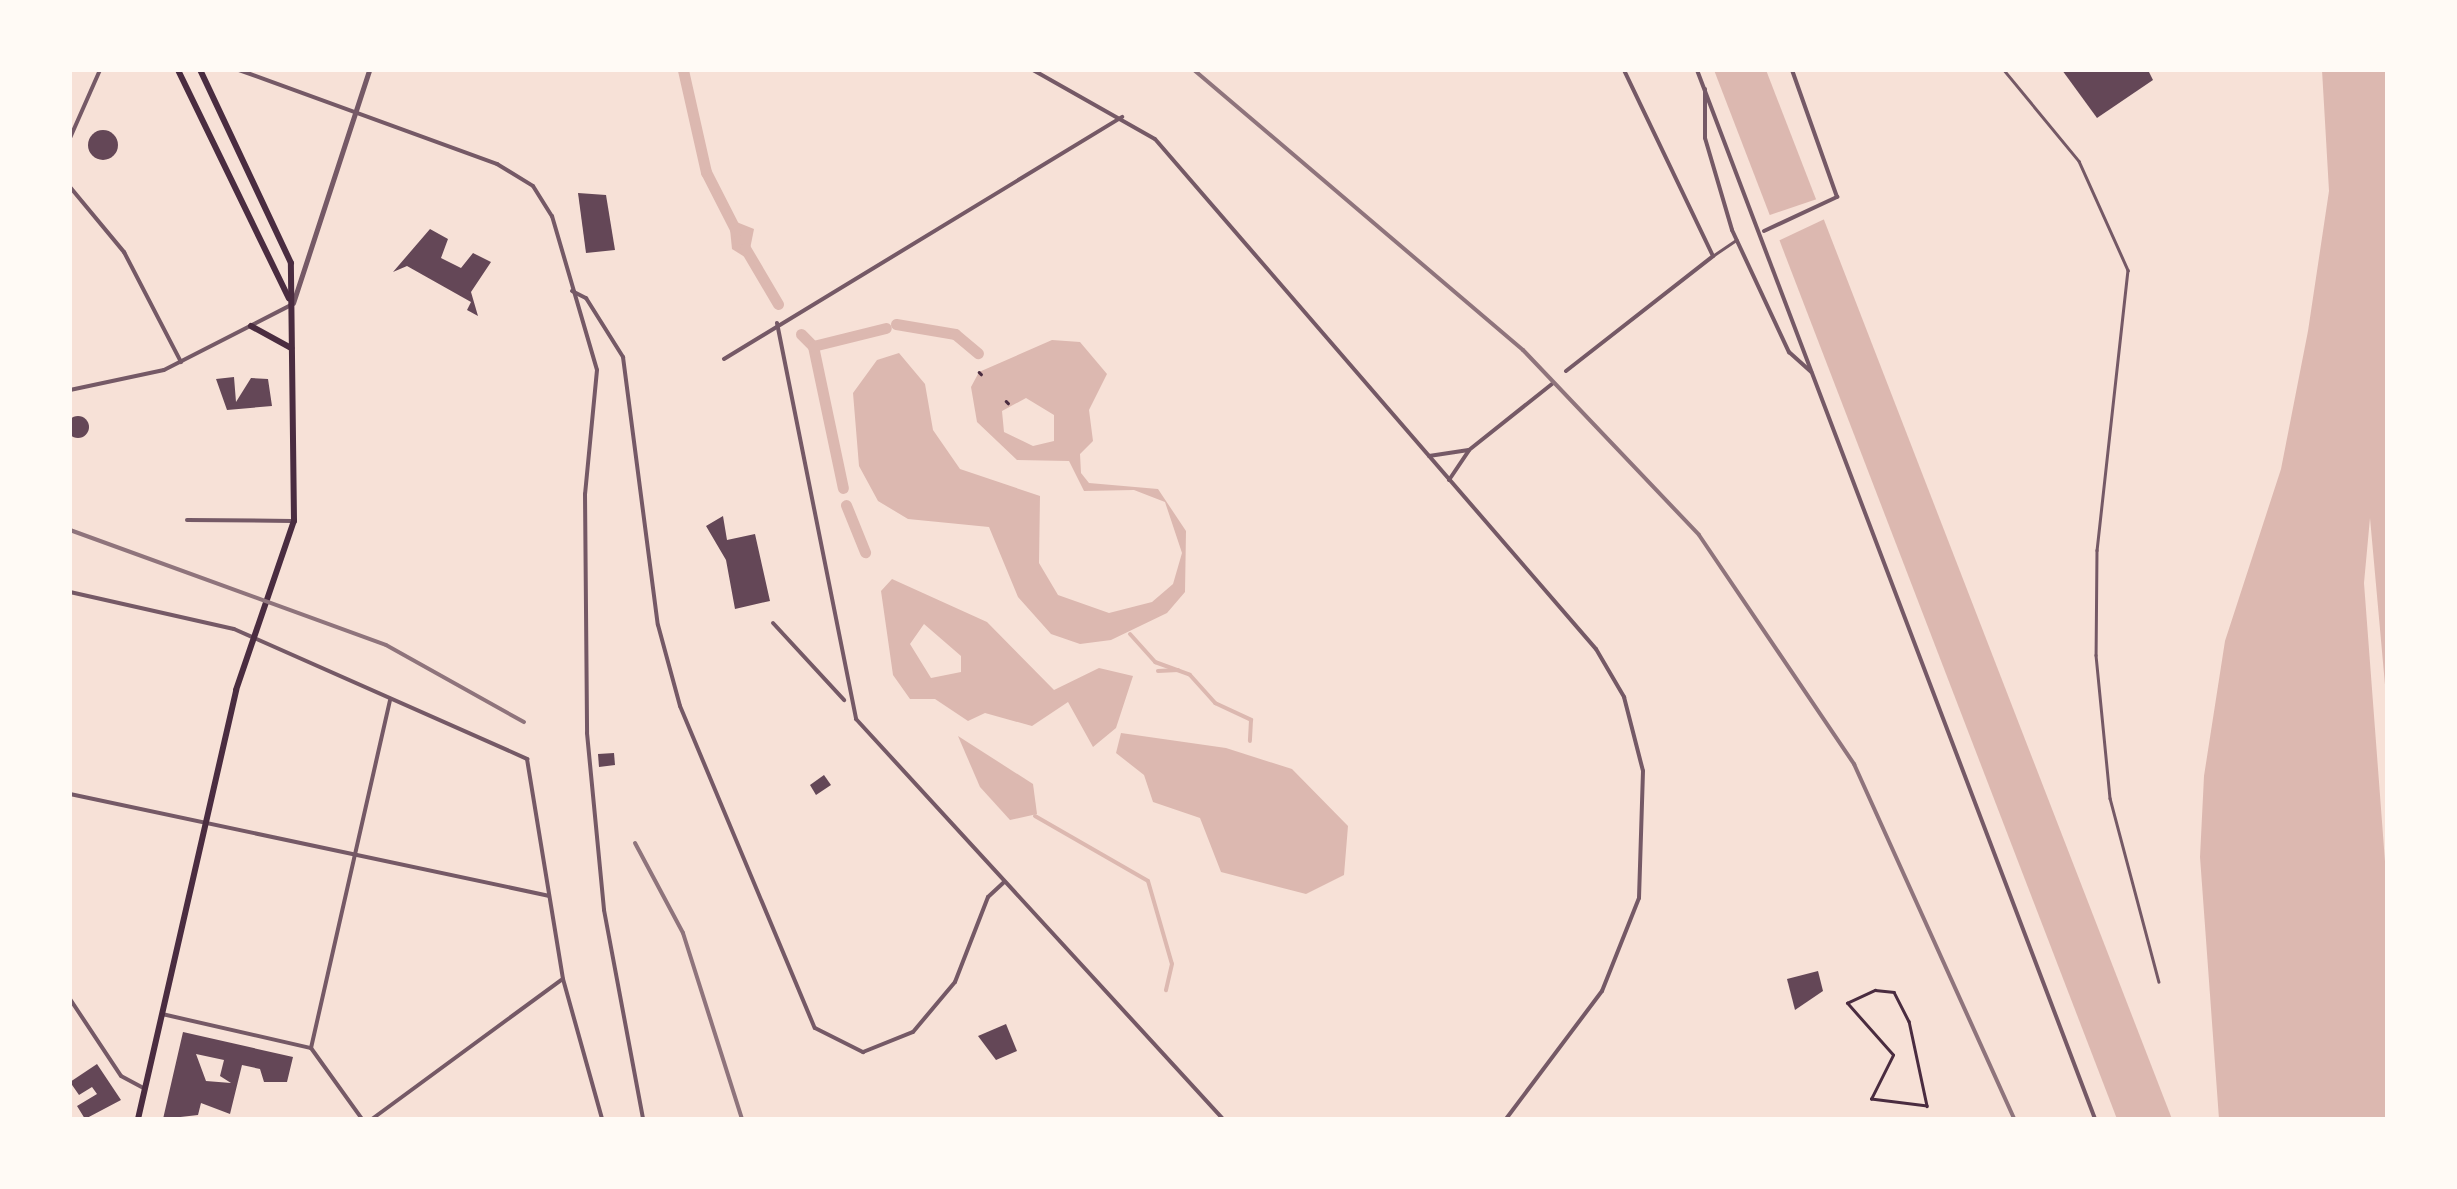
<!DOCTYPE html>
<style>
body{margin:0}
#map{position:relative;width:2457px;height:1189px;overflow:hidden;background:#f7e1d7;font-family:"Public Sans",sans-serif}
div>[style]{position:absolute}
.water>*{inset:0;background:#dcb8b0}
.pier>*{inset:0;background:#f7e1d7}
.stream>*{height:4px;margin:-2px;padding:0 2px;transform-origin:2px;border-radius:2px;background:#dcb8b0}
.canal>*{height:11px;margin:-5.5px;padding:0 5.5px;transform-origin:5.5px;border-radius:5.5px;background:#dcb8b0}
.building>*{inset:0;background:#644757}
.round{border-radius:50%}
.path>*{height:2.5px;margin:-1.25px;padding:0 1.25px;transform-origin:1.25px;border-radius:1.25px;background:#4a2c40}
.service>*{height:2.5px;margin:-1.25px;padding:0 1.25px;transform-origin:1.25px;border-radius:1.25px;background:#755966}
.pedestrian>*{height:4px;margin:-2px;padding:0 2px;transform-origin:2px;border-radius:2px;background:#755966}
.minor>*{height:4px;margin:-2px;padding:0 2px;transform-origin:2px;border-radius:2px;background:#755966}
.tertiary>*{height:5px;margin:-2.5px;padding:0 2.5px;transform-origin:2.5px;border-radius:2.5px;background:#755966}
.secondary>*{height:6px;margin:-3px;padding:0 3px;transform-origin:3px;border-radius:3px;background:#4a2c40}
.rail>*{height:4px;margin:-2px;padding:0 2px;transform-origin:2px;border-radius:2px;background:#8f747c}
span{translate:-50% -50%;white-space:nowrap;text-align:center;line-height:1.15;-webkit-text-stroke:9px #fffaf5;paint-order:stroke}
.frame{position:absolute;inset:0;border:72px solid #fffaf5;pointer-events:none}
</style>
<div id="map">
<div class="water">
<div style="clip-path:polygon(1714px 70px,1766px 70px,2172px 1119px,2117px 1119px)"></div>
<div style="clip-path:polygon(2322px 70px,2387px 70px,2387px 707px,2370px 518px,2364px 583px,2387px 888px,2387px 1119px,2219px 1119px,2200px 857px,2204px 776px,2225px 641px,2281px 469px,2308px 331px,2329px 191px)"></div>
<div style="clip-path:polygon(729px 219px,754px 229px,748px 259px,732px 249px)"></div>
<div style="clip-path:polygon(evenodd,1052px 340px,1080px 342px,1107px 374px,1089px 410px,1093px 441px,1080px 454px,1081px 473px,1089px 483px,1158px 489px,1186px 531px,1185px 592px,1167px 613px,1111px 640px,1080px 644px,1051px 634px,1018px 597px,989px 527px,908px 519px,878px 501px,859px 466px,853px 393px,877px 360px,899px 353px,925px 384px,933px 430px,960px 469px,1040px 496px,1039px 563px,1058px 595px,1109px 613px,1152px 602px,1173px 584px,1182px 553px,1165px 502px,1134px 490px,1084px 491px,1069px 461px,1017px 460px,977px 422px,971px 387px,979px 372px,1052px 340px,1026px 398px,1054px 415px,1054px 441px,1033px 446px,1004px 432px,1002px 411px,1026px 398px)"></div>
<div style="clip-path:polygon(evenodd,892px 579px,987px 622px,1054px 690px,1099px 668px,1133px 676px,1116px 728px,1093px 747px,1068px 702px,1032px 726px,985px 713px,968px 721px,935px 699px,910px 699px,893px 675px,881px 591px,892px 579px,924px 624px,961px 656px,961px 672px,931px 678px,910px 644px,924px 624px)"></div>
<div style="clip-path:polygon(1121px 733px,1226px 748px,1292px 769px,1348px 826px,1344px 875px,1306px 894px,1221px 872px,1200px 818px,1153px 802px,1144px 775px,1116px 753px)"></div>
<div style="clip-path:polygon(958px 736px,1033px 784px,1037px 814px,1010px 820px,980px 787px)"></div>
</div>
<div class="pier">
<div style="clip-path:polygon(1823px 197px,1831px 216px,1774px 243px,1764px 217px)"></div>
</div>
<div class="stream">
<div style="left:1130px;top:634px;width:38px;rotate:48deg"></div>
<div style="left:1155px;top:662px;width:37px;rotate:20deg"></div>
<div style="left:1190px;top:675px;width:38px;rotate:48deg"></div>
<div style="left:1215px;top:703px;width:40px;rotate:25deg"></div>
<div style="left:1251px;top:720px;width:21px;rotate:93deg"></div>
<div style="left:1158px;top:671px;width:20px;rotate:-3deg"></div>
<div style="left:1035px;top:816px;width:130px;rotate:29.9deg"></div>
<div style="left:1148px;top:881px;width:86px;rotate:73.9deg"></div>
<div style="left:1172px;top:964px;width:27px;rotate:103deg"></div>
</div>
<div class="canal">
<div style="left:683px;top:70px;width:105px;rotate:77.3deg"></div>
<div style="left:706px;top:172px;width:66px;rotate:63deg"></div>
<div style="left:745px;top:248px;width:65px;rotate:59.5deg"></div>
<div style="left:896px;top:324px;width:60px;rotate:9.6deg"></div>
<div style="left:955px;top:334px;width:30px;rotate:40deg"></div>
<div style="left:801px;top:334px;width:17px;rotate:45deg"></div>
<div style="left:813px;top:346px;width:145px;rotate:78.1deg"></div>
<div style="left:813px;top:346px;width:75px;rotate:-13.9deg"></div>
<div style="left:846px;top:505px;width:51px;rotate:68deg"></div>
</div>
<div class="building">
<div style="clip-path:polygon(2062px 70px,2148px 70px,2153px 80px,2097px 118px)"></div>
<div class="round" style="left:88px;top:130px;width:30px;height:30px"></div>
<div style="clip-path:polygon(578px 193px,606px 195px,615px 250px,586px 253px)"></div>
<div style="clip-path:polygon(430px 229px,448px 239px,441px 258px,461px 268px,473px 253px,491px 262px,471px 292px,478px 316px,467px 310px,471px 302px,407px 266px,393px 272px)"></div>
<div style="clip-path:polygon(234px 377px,236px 402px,251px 378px,268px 379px,272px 406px,227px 410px,216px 379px)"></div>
<div class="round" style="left:67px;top:416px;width:22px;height:22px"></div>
<div style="clip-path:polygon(723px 516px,727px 540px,755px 534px,770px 601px,735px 609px,726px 560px,706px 526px)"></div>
<div style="clip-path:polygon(614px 753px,615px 765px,599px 767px,598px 754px)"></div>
<div style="clip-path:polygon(824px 775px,831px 785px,816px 795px,810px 785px)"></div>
<div style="clip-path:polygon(1818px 971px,1823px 991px,1795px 1010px,1787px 979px)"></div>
<div style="clip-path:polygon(1006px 1024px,1017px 1051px,996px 1060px,978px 1036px)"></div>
<div style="clip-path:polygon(evenodd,183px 1032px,293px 1057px,287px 1082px,264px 1082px,260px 1069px,242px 1065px,230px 1114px,201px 1103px,198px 1115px,163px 1119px,183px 1032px,196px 1054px,224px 1060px,220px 1076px,231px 1083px,206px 1081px,196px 1054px)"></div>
<div style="clip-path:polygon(97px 1064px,121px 1100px,85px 1119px,77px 1106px,97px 1094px,92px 1087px,79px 1095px,70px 1082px)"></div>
</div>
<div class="path">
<div style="left:979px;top:372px;width:3px;rotate:45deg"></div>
<div style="left:1006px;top:401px;width:3px;rotate:45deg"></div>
<div style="left:1875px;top:990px;width:19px;rotate:6deg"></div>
<div style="left:1894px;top:992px;width:33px;rotate:63deg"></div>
<div style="left:1909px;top:1021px;width:87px;rotate:78deg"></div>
<div style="left:1927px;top:1106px;width:56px;rotate:-172.9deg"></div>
<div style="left:1871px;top:1099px;width:49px;rotate:-63.4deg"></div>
<div style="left:1893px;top:1055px;width:69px;rotate:-131.5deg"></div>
<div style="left:1847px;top:1003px;width:31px;rotate:-25deg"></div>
</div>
<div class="service">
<div style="left:2004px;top:70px;width:118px;rotate:50.5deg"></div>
<div style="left:2079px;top:161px;width:120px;rotate:65.8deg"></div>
<div style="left:2128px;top:270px;width:282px;rotate:96.3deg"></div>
<div style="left:2097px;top:550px;width:105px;rotate:90.5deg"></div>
<div style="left:2096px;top:655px;width:144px;rotate:84.4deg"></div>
<div style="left:2110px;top:798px;width:190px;rotate:75.1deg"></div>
<div style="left:1714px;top:255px;width:27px;rotate:-34deg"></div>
</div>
<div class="pedestrian">
<div style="left:1033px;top:70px;width:140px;rotate:29.5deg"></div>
<div style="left:1155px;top:139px;width:674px;rotate:49.15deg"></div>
<div style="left:1596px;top:649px;width:56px;rotate:59.7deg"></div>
<div style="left:1624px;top:697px;width:76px;rotate:75.6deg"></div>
<div style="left:1643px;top:771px;width:127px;rotate:91.8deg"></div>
<div style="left:1639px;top:898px;width:100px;rotate:111.7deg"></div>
<div style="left:1602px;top:991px;width:160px;rotate:126.9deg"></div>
<div style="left:497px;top:164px;width:42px;rotate:31.4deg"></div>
<div style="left:533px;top:186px;width:36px;rotate:58deg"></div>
<div style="left:552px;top:216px;width:160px;rotate:73.7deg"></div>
<div style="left:597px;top:370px;width:125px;rotate:95.5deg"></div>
<div style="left:585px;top:494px;width:239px;rotate:89.5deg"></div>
<div style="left:587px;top:733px;width:178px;rotate:84.5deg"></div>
<div style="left:604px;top:910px;width:213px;rotate:79.4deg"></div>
<div style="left:572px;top:291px;width:16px;rotate:27deg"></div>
<div style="left:586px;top:298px;width:70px;rotate:57.9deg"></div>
<div style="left:623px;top:357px;width:270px;rotate:82.6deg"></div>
<div style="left:658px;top:625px;width:84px;rotate:74.8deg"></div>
<div style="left:680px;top:706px;width:349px;rotate:67.3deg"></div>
<div style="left:815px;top:1028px;width:54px;rotate:26.6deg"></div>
<div style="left:863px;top:1052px;width:54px;rotate:-21.8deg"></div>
<div style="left:913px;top:1032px;width:65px;rotate:-50deg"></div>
<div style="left:955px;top:982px;width:91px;rotate:-68.8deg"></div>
<div style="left:988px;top:897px;width:21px;rotate:-43deg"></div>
<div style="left:777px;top:323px;width:404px;rotate:78.7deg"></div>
<div style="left:856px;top:719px;width:543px;rotate:47.46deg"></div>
<div style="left:724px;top:359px;width:466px;rotate:-31.3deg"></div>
<div style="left:1566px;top:371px;width:187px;rotate:-38deg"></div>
<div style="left:1713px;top:256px;width:206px;rotate:-115.6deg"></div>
<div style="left:1429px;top:456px;width:40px;rotate:-8.5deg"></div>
<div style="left:1449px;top:480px;width:36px;rotate:-56deg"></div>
<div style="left:1469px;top:450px;width:106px;rotate:-38.5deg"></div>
<div style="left:773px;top:623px;width:105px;rotate:47.3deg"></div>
</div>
<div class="minor">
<div style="left:239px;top:70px;width:275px;rotate:20deg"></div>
<div style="left:1697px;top:70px;width:1122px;rotate:69.22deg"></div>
<div style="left:1705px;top:89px;width:49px;rotate:90deg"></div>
<div style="left:1705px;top:138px;width:96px;rotate:73.6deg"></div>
<div style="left:1732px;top:230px;width:135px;rotate:65deg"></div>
<div style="left:1789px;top:352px;width:30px;rotate:42deg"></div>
<div style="left:70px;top:138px;width:74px;rotate:-66.2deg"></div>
<div style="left:70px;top:187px;width:85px;rotate:50.3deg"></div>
<div style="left:124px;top:252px;width:124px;rotate:62.6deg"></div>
<div style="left:1764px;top:231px;width:81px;rotate:-25deg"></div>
<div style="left:1837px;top:197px;width:135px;rotate:-109.5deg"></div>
<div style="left:70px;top:390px;width:96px;rotate:-12deg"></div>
<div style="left:164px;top:370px;width:143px;rotate:-27.1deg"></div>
<div style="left:187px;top:520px;width:105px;rotate:0.5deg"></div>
<div style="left:70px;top:592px;width:168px;rotate:12.7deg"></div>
<div style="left:234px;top:629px;width:321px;rotate:23.9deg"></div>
<div style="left:527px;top:759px;width:223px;rotate:80.7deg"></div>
<div style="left:563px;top:979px;width:145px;rotate:74.4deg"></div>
<div style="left:70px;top:794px;width:489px;rotate:12deg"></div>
<div style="left:70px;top:999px;width:92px;rotate:56.5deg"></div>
<div style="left:121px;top:1076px;width:27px;rotate:28deg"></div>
<div style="left:162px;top:1014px;width:153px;rotate:12.9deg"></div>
<div style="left:311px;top:1048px;width:87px;rotate:54.3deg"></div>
<div style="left:311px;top:1048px;width:358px;rotate:-77.2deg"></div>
<div style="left:372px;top:1119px;width:235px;rotate:-36.3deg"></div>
</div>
<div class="tertiary">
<div style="left:293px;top:303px;width:245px;rotate:-71.9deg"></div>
</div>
<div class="secondary">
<div style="left:178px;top:70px;width:254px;rotate:64.1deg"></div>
<div style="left:251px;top:326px;width:46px;rotate:28.8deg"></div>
<div style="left:138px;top:1119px;width:440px;rotate:-77.1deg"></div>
<div style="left:236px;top:690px;width:179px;rotate:-71.1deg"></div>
<div style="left:294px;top:521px;width:258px;rotate:-90.7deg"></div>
<div style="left:291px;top:263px;width:213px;rotate:-115.2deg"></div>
</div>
<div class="rail">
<div style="left:1194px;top:70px;width:432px;rotate:40.4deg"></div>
<div style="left:1523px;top:350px;width:255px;rotate:46.4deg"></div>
<div style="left:1699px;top:535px;width:277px;rotate:55.9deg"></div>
<div style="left:1854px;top:764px;width:389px;rotate:65.7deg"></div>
<div style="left:70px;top:530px;width:336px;rotate:20deg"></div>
<div style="left:386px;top:645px;width:158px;rotate:29.2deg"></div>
<div style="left:635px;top:843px;width:102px;rotate:61.9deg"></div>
<div style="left:683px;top:933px;width:195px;rotate:72.4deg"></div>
</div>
<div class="frame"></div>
</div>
